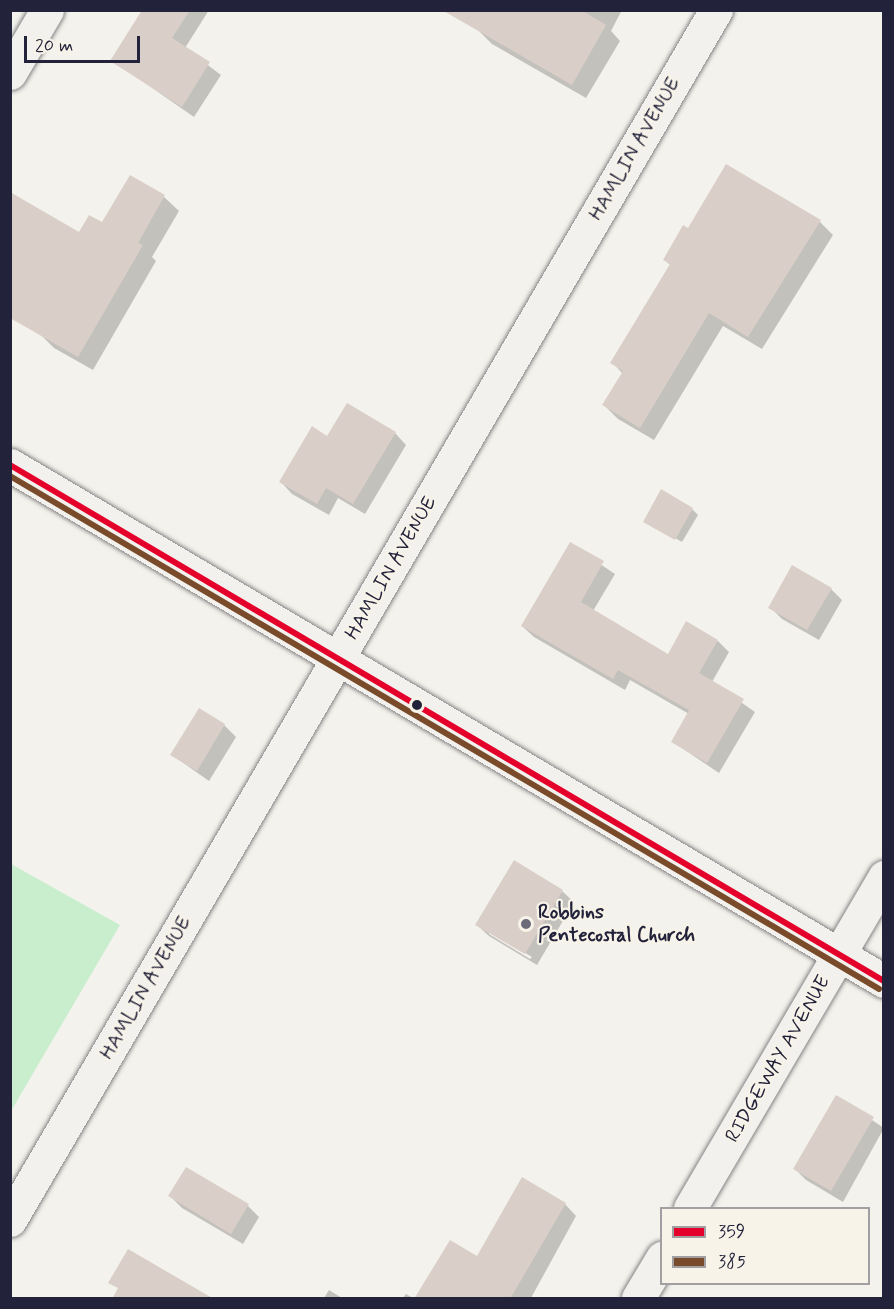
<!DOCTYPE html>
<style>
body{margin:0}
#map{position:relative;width:894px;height:1309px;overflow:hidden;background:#f4f2ec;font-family:Mynerve,sans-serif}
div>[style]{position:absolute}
.green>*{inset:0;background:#c9eece}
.shadow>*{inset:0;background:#0003}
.building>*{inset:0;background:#dacfc8}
.roads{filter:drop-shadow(0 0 2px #858486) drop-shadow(0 0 2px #858486)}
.minor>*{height:33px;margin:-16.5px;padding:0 16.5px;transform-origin:16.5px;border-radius:16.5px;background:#f2f1ed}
.bus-1>*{height:6px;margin:-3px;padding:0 3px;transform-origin:3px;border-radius:3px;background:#e4002b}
.bus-2>*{height:6px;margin:-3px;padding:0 3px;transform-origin:3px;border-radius:3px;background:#7a4b2a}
.dots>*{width:16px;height:16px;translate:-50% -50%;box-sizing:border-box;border:3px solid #f7f3e8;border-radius:50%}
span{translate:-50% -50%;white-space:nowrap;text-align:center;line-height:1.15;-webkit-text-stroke:4.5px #f7f3e8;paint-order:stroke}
.street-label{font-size:20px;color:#22223b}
.poi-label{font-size:20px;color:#22223b;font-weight:700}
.left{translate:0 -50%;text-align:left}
.frame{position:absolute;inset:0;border:12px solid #22223b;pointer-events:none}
.legend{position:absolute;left:660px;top:1207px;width:210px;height:78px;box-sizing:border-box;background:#f7f3e8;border:2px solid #a29fa3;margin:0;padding:8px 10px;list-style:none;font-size:18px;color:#22223b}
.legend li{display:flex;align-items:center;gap:12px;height:30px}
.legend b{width:30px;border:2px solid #a29fa3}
.scale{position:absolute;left:24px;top:36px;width:116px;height:27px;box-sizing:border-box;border:3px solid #22223b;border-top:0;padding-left:8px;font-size:18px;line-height:21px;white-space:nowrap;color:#22223b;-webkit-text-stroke:4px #f7f3e8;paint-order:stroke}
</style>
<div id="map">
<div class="green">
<div style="clip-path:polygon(11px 864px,120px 925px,11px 1111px)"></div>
</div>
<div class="shadow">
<div style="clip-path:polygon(143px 10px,209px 10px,185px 48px,221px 75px,194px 117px,112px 60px)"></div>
<div style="clip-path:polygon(489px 10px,622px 10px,611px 31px,620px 41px,586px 98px,492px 44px,478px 30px)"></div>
<div style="clip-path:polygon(131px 177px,164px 197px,179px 211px,152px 257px,156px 261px,93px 370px,54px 348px,40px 334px,80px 234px,103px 224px)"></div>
<div style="clip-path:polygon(820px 222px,833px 235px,762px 349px,723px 326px,654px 440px,618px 419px,604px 405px,623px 374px,612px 362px,671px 266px,665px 260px,689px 230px)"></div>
<div style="clip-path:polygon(395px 433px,406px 445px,365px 514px,338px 498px,329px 515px,292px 494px,281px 482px,328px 438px)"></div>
<div style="clip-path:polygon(692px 509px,698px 515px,682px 542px,645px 521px)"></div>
<div style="clip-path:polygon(570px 544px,615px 574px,593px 611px,668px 656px,718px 641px,729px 652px,712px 682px,755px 712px,719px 773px,673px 742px,689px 714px,630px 680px,625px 690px,534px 637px,522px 626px)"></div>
<div style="clip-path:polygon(831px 589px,842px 600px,819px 640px,782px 619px,770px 607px)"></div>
<div style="clip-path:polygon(224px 725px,236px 737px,209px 781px,172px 755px)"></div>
<div style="clip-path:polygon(evenodd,562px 891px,574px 902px,537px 965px,489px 936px,477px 925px,562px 891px,489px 931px,532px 957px,530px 959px,489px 934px,489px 931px)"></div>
<div style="clip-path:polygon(837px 1097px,884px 1128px,843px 1202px,806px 1180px,795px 1169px)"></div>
<div style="clip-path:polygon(170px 1196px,248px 1206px,259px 1217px,243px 1244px,182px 1208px)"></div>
<div style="clip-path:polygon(565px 1204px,576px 1216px,531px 1298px,416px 1298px)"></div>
<div style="clip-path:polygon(329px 1290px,342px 1298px,324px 1298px)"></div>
<div style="clip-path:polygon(406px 1294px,413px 1298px,403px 1298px)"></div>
</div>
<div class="building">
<div style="clip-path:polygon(142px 10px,190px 10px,172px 38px,210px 62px,182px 107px,110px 61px)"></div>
<div style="clip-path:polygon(442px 10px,581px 10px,606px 25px,572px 85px)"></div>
<div style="clip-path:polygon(726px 164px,821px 220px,748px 337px,709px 313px,640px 428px,602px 405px,623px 371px,610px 363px,670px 264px,663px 260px,683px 225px,688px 228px)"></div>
<div style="clip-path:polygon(130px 175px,165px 195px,138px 243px,143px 245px,78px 357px,10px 318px,10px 192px,79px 232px,89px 215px,102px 222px)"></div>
<div style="clip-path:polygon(347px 403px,396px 432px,353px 504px,326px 488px,317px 504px,279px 482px,312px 426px,327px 436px)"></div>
<div style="clip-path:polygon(661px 489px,693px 508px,675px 540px,643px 522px)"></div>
<div style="clip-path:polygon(570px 542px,604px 561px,581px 602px,668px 654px,686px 621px,718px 640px,699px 673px,744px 699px,707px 763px,671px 742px,689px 710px,618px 670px,613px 679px,521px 626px)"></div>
<div style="clip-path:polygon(792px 565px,832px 588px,807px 630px,768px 608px)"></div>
<div style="clip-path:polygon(199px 708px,225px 724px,197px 771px,170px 755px)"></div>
<div style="clip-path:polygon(514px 860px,563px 890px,525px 954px,475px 925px)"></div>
<div style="clip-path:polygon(836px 1095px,874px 1117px,831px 1191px,793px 1169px)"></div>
<div style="clip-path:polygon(186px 1167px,249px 1204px,231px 1234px,168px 1196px)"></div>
<div style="clip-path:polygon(522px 1177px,566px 1203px,510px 1299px,414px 1299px,450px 1240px,477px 1256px)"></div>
<div style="clip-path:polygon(128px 1249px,214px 1299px,112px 1299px,118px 1288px,108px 1283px)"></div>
</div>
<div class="roads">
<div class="minor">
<div style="left:10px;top:73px;width:73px;rotate:-59.6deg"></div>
<div style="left:10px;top:465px;width:1015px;rotate:30.56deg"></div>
<div style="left:690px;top:1208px;width:384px;rotate:-59.6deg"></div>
<div style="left:10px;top:1220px;width:1401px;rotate:-59.74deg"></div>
<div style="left:638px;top:1298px;width:47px;rotate:-59deg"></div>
</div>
</div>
<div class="bus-1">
<div style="left:10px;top:465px;width:1015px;rotate:30.56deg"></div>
</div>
<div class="bus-2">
<div style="left:10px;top:476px;width:1009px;rotate:30.55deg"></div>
</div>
<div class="dots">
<div style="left:417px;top:705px;background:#22223b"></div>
<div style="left:526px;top:924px;background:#6c6b79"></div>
</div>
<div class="street-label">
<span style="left:635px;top:149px;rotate:-60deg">HAMLIN AVENUE</span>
<span style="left:391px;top:568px;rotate:-60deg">HAMLIN AVENUE</span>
<span style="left:146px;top:988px;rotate:-60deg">HAMLIN AVENUE</span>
<span style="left:778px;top:1059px;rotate:-60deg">RIDGEWAY AVENUE</span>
</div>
<div class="poi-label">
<span class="left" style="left:538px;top:924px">Robbins<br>Pentecostal Church</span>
</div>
<div class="frame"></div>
<ul class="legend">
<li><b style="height:8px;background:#e4002b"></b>359</li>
<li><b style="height:8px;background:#7a4b2a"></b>385</li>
</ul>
<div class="scale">20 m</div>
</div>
